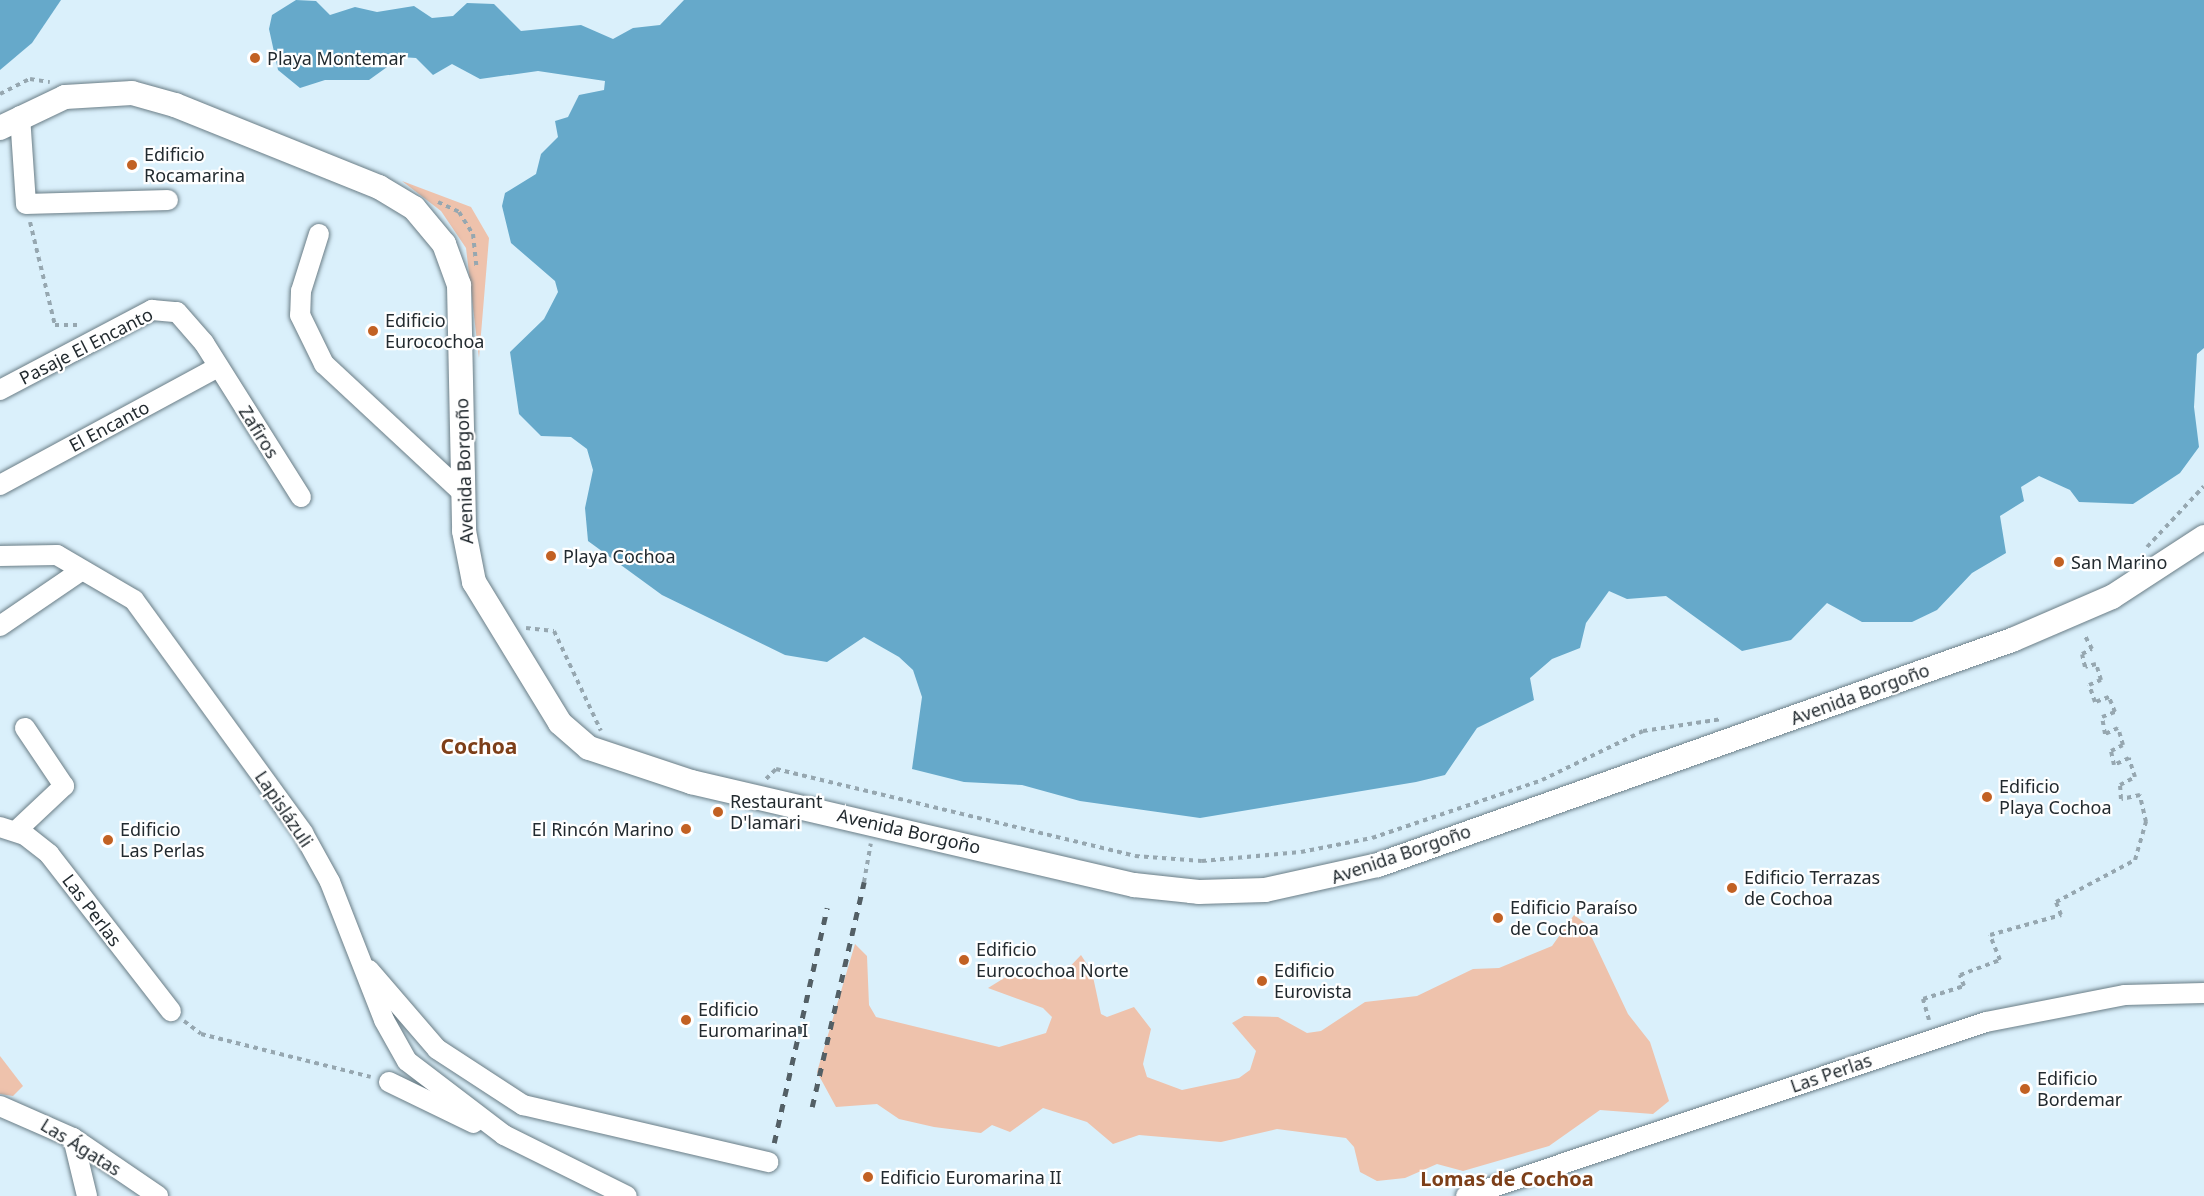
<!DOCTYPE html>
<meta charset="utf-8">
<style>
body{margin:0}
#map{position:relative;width:2204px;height:1196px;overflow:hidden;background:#daf0fb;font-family:"Noto Sans",sans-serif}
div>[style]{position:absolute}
.green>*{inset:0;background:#eec2ac}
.water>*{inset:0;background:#66a9ca}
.path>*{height:4px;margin-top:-2px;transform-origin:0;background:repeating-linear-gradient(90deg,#96a7b0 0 4.5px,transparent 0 9px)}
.roads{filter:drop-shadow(0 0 2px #6a7d86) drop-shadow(0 0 2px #6a7d86)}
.minor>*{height:20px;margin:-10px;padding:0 10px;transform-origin:10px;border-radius:10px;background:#fff}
.major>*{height:24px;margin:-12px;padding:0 12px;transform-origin:12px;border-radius:12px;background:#fff}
.rail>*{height:4.5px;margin-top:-2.25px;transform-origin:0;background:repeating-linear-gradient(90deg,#535f65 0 8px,transparent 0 16px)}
.dots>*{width:16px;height:16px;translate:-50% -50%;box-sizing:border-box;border:3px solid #fff;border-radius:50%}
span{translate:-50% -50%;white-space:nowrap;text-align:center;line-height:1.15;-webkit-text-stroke:4.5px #fff;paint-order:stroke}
.poi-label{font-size:18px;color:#222a2f}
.left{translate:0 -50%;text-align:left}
.right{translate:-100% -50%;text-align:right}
.street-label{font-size:18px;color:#222a2f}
.neighbourhood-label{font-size:20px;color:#7d3f19;font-weight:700}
.quarter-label{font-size:21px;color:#7d3f19;font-weight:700}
</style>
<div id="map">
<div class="green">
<div style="clip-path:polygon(402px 181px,471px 207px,489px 238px,479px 358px,466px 248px,441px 211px)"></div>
<div style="clip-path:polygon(1574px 915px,1585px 923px,1628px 1014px,1650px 1042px,1669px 1101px,1653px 1114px,1600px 1110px,1549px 1146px,1463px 1171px,1437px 1164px,1405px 1178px,1377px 1181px,1360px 1172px,1354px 1147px,1346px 1138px,1277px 1129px,1221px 1142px,1139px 1135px,1113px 1144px,1087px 1122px,1043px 1108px,1010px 1132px,992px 1125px,981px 1133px,934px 1127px,899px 1119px,877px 1104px,836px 1107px,817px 1072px,855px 944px,867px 956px,869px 1005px,876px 1017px,999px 1047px,1046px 1033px,1052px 1017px,1043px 1008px,988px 988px,1014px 972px,1040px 980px,1059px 978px,1081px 955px,1092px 972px,1101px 1014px,1107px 1017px,1134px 1007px,1151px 1029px,1143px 1064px,1147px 1077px,1182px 1090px,1239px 1078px,1250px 1070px,1256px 1051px,1232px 1023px,1244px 1016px,1278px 1017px,1307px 1033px,1321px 1031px,1365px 1002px,1417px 996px,1473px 969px,1499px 968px,1552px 946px)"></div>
<div style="clip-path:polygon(0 1056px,23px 1086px,13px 1096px,0 1094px)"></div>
</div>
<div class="water">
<div style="clip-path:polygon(0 0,61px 0,32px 43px,0 70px)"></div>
<div style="clip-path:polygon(296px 0,316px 1px,330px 15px,355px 7px,377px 12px,414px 6px,432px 18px,453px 16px,467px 3px,494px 4px,521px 31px,581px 25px,613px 39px,633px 28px,660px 25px,684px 0,2204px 0,2204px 348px,2197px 354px,2194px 407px,2199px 447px,2180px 473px,2133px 504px,2079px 502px,2070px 490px,2039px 476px,2021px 487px,2024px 501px,2000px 516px,2006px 553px,1972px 573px,1937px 610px,1912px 622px,1862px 622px,1827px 603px,1791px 640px,1742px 651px,1666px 596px,1627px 599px,1609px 591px,1586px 623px,1580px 648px,1552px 659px,1530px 678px,1534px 700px,1477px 728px,1445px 775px,1416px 782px,1200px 818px,1080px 801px,1022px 785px,964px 782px,912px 769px,922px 697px,913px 670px,899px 657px,864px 637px,827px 662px,785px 655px,662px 595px,588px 541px,585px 508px,593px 470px,587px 449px,571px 437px,541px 436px,519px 414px,510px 352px,544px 319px,558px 292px,555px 281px,511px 243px,502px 206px,505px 193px,536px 174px,541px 154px,558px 137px,555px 121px,568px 117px,579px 95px,604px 90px,605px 81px,538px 71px,480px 79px,452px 64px,433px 75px,416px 58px,401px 57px,369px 80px,325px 80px,300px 88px,278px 70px,269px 29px,272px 15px)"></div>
</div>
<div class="path">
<div style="left:0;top:94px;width:34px;rotate:-27deg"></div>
<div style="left:30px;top:79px;width:20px;rotate:9deg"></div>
<div style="left:438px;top:202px;width:23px;rotate:25deg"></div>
<div style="left:459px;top:212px;width:26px;rotate:58deg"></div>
<div style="left:473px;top:234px;width:36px;rotate:84deg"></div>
<div style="left:30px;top:222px;width:106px;rotate:76.4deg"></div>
<div style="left:55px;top:325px;width:25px"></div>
<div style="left:2147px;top:547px;width:83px;rotate:-46.9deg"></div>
<div style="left:526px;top:628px;width:28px;rotate:6deg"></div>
<div style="left:554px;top:631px;width:110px;rotate:64.8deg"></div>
<div style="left:766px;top:779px;width:14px;rotate:-45deg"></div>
<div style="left:776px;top:769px;width:369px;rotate:13.6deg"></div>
<div style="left:1135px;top:856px;width:67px;rotate:4.3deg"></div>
<div style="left:1202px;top:861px;width:99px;rotate:-5.2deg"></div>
<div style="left:1301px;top:852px;width:72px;rotate:-11.2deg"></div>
<div style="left:1372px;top:838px;width:180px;rotate:-18.8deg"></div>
<div style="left:1542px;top:780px;width:112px;rotate:-25.9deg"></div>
<div style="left:1643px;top:731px;width:80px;rotate:-8.6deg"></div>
<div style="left:864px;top:882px;width:39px;rotate:-80deg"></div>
<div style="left:1929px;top:1020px;width:22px;rotate:-106deg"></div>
<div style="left:1923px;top:999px;width:43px;rotate:-17.6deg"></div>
<div style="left:1964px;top:986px;width:12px;rotate:-110deg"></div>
<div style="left:1960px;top:975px;width:43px;rotate:-20.6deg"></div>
<div style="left:2000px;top:960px;width:27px;rotate:-112deg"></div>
<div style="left:1990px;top:935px;width:74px;rotate:-15.7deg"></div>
<div style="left:2061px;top:915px;width:14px;rotate:-111deg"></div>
<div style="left:2056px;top:902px;width:89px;rotate:-28deg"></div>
<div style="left:2135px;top:860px;width:40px;rotate:-74deg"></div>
<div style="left:2146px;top:822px;width:28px;rotate:-103deg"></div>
<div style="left:2140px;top:795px;width:19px;rotate:168deg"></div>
<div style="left:2121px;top:799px;width:14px;rotate:-94deg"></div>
<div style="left:2120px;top:785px;width:17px;rotate:-28deg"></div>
<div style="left:2135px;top:777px;width:20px;rotate:-108deg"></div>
<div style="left:2129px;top:758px;width:17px;rotate:155deg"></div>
<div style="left:2114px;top:765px;width:14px;rotate:-102deg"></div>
<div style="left:2111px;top:751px;width:13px;rotate:-27deg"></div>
<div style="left:2123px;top:745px;width:18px;rotate:-106deg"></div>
<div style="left:2118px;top:728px;width:14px;rotate:155deg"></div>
<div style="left:2105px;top:734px;width:17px;rotate:-100deg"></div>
<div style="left:2102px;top:717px;width:14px;rotate:-21deg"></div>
<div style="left:2115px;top:712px;width:16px;rotate:-112deg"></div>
<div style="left:2109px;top:697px;width:15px;rotate:160deg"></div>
<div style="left:2095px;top:702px;width:18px;rotate:-109deg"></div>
<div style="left:2089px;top:685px;width:13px;rotate:-23deg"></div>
<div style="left:2101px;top:680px;width:17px;rotate:-107deg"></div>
<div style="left:2096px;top:664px;width:11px;rotate:165deg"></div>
<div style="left:2085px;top:667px;width:13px;rotate:-103deg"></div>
<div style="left:2082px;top:654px;width:11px;rotate:-27deg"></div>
<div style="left:2092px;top:649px;width:17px;rotate:-118deg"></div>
<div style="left:184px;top:1021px;width:21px;rotate:37deg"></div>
<div style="left:201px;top:1034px;width:175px;rotate:14.2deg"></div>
</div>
<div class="roads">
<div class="minor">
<div style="left:20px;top:116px;width:88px;rotate:86.1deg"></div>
<div style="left:26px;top:204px;width:142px;rotate:-1.6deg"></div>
<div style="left:319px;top:234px;width:60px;rotate:107.5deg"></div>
<div style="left:301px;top:291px;width:24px;rotate:92deg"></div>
<div style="left:300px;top:315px;width:55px;rotate:63.9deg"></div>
<div style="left:324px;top:364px;width:190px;rotate:42.9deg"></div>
<div style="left:0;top:390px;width:172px;rotate:-27.8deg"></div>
<div style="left:152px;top:310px;width:25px;rotate:5deg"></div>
<div style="left:177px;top:312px;width:41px;rotate:48.9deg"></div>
<div style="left:204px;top:343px;width:182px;rotate:57.8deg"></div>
<div style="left:0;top:485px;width:248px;rotate:-28.4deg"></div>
<div style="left:0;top:556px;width:57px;rotate:-1deg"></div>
<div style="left:57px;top:555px;width:89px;rotate:30.3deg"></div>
<div style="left:134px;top:600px;width:288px;rotate:54deg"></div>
<div style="left:303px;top:833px;width:56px;rotate:61.1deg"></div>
<div style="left:330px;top:882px;width:148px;rotate:68.6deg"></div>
<div style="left:384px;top:1020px;width:47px;rotate:60.7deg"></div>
<div style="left:407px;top:1061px;width:122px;rotate:37.3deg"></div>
<div style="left:504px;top:1135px;width:137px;rotate:26.4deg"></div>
<div style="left:0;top:626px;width:99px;rotate:-34.3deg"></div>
<div style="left:0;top:827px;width:26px;rotate:18deg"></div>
<div style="left:25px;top:835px;width:31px;rotate:38deg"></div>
<div style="left:49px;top:854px;width:199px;rotate:52.2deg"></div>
<div style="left:16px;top:831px;width:66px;rotate:-43.2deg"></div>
<div style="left:64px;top:786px;width:70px;rotate:-123.9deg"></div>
<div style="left:369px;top:970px;width:104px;rotate:49.3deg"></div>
<div style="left:437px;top:1049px;width:103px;rotate:33.1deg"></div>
<div style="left:523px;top:1105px;width:252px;rotate:13.1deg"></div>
<div style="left:389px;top:1082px;width:94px;rotate:25.8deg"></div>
<div style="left:0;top:1106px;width:80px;rotate:23.7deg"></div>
<div style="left:73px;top:1138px;width:103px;rotate:34.3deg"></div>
<div style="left:73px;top:1138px;width:60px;rotate:76.4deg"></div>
<div style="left:1466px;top:1196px;width:548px;rotate:-18.5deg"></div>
<div style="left:1986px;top:1022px;width:142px;rotate:-11deg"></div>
<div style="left:2125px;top:995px;width:79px;rotate:-1.5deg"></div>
</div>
<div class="major">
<div style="left:0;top:128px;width:72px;rotate:-25.5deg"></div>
<div style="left:65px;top:97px;width:67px;rotate:-3.4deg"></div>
<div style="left:132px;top:93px;width:45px;rotate:15.6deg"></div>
<div style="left:175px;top:105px;width:220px;rotate:21.9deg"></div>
<div style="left:379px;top:187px;width:41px;rotate:31deg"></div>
<div style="left:414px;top:208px;width:47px;rotate:50.2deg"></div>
<div style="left:444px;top:244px;width:44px;rotate:69.9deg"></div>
<div style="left:459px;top:285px;width:246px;rotate:88.8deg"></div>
<div style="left:464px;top:531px;width:52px;rotate:78.9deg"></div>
<div style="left:474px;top:582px;width:165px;rotate:58.6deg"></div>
<div style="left:560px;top:723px;width:38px;rotate:41deg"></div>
<div style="left:589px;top:748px;width:108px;rotate:18.4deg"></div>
<div style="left:691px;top:782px;width:455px;rotate:13.1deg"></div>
<div style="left:1134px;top:885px;width:65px;rotate:6.1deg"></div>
<div style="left:1199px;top:892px;width:66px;rotate:-1.7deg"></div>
<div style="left:1265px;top:890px;width:116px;rotate:-12.5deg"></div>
<div style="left:1378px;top:865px;width:673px;rotate:-19.54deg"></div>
<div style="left:2012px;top:640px;width:109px;rotate:-23.3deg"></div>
<div style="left:2112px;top:597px;width:110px;rotate:-33.1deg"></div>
</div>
</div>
<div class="rail">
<div style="left:812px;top:1107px;width:231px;rotate:-77deg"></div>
<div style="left:774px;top:1143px;width:241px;rotate:-77.3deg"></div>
</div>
<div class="dots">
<div style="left:255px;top:58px;background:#c26123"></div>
<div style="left:132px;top:165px;background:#c26123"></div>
<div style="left:373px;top:331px;background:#c26123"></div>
<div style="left:551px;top:556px;background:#c26123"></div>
<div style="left:2059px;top:562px;background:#c26123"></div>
<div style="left:1987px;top:797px;background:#c26123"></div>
<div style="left:718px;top:812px;background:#c26123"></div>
<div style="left:686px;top:829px;background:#c26123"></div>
<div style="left:108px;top:840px;background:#c26123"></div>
<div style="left:1732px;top:888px;background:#c26123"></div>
<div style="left:1498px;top:918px;background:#c26123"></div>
<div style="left:964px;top:960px;background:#c26123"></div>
<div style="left:1262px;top:981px;background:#c26123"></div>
<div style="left:686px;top:1020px;background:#c26123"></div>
<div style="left:2025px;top:1089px;background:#c26123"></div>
<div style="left:868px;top:1177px;background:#c26123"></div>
</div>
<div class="poi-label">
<span class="left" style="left:267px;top:58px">Playa Montemar</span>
<span class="left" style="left:144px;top:165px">Edificio<br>Rocamarina</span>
<span class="left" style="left:385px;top:331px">Edificio<br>Eurocochoa</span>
<span class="left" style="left:563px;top:556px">Playa Cochoa</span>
<span class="left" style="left:2071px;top:562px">San Marino</span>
<span class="left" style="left:1999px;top:797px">Edificio<br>Playa Cochoa</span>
<span class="left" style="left:730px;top:812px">Restaurant<br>D'lamari</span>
<span class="right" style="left:674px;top:829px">El Rincón Marino</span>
<span class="left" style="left:120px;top:840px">Edificio<br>Las Perlas</span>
<span class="left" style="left:1744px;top:888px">Edificio Terrazas<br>de Cochoa</span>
<span class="left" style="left:1510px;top:918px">Edificio Paraíso<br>de Cochoa</span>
<span class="left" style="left:976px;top:960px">Edificio<br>Eurocochoa Norte</span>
<span class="left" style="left:1274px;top:981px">Edificio<br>Eurovista</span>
<span class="left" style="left:698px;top:1020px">Edificio<br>Euromarina I</span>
<span class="left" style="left:2037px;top:1089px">Edificio<br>Bordemar</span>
<span class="left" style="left:880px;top:1177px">Edificio Euromarina II</span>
</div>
<div class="street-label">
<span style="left:86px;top:346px;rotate:-27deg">Pasaje El Encanto</span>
<span style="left:109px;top:426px;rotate:-28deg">El Encanto</span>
<span style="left:259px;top:432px;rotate:58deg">Zafiros</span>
<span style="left:464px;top:471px;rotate:-92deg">Avenida Borgoño</span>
<span style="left:1860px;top:694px;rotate:-20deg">Avenida Borgoño</span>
<span style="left:284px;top:809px;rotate:56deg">Lapislázuli</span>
<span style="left:909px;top:831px;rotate:13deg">Avenida Borgoño</span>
<span style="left:1401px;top:854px;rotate:-19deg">Avenida Borgoño</span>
<span style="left:92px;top:910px;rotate:53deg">Las Perlas</span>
<span style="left:1831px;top:1073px;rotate:-19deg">Las Perlas</span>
<span style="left:81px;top:1147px;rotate:32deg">Las Ágatas</span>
</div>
<div class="neighbourhood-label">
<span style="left:1507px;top:1178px">Lomas de Cochoa</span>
</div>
<div class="quarter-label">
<span style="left:479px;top:746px">Cochoa</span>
</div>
</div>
